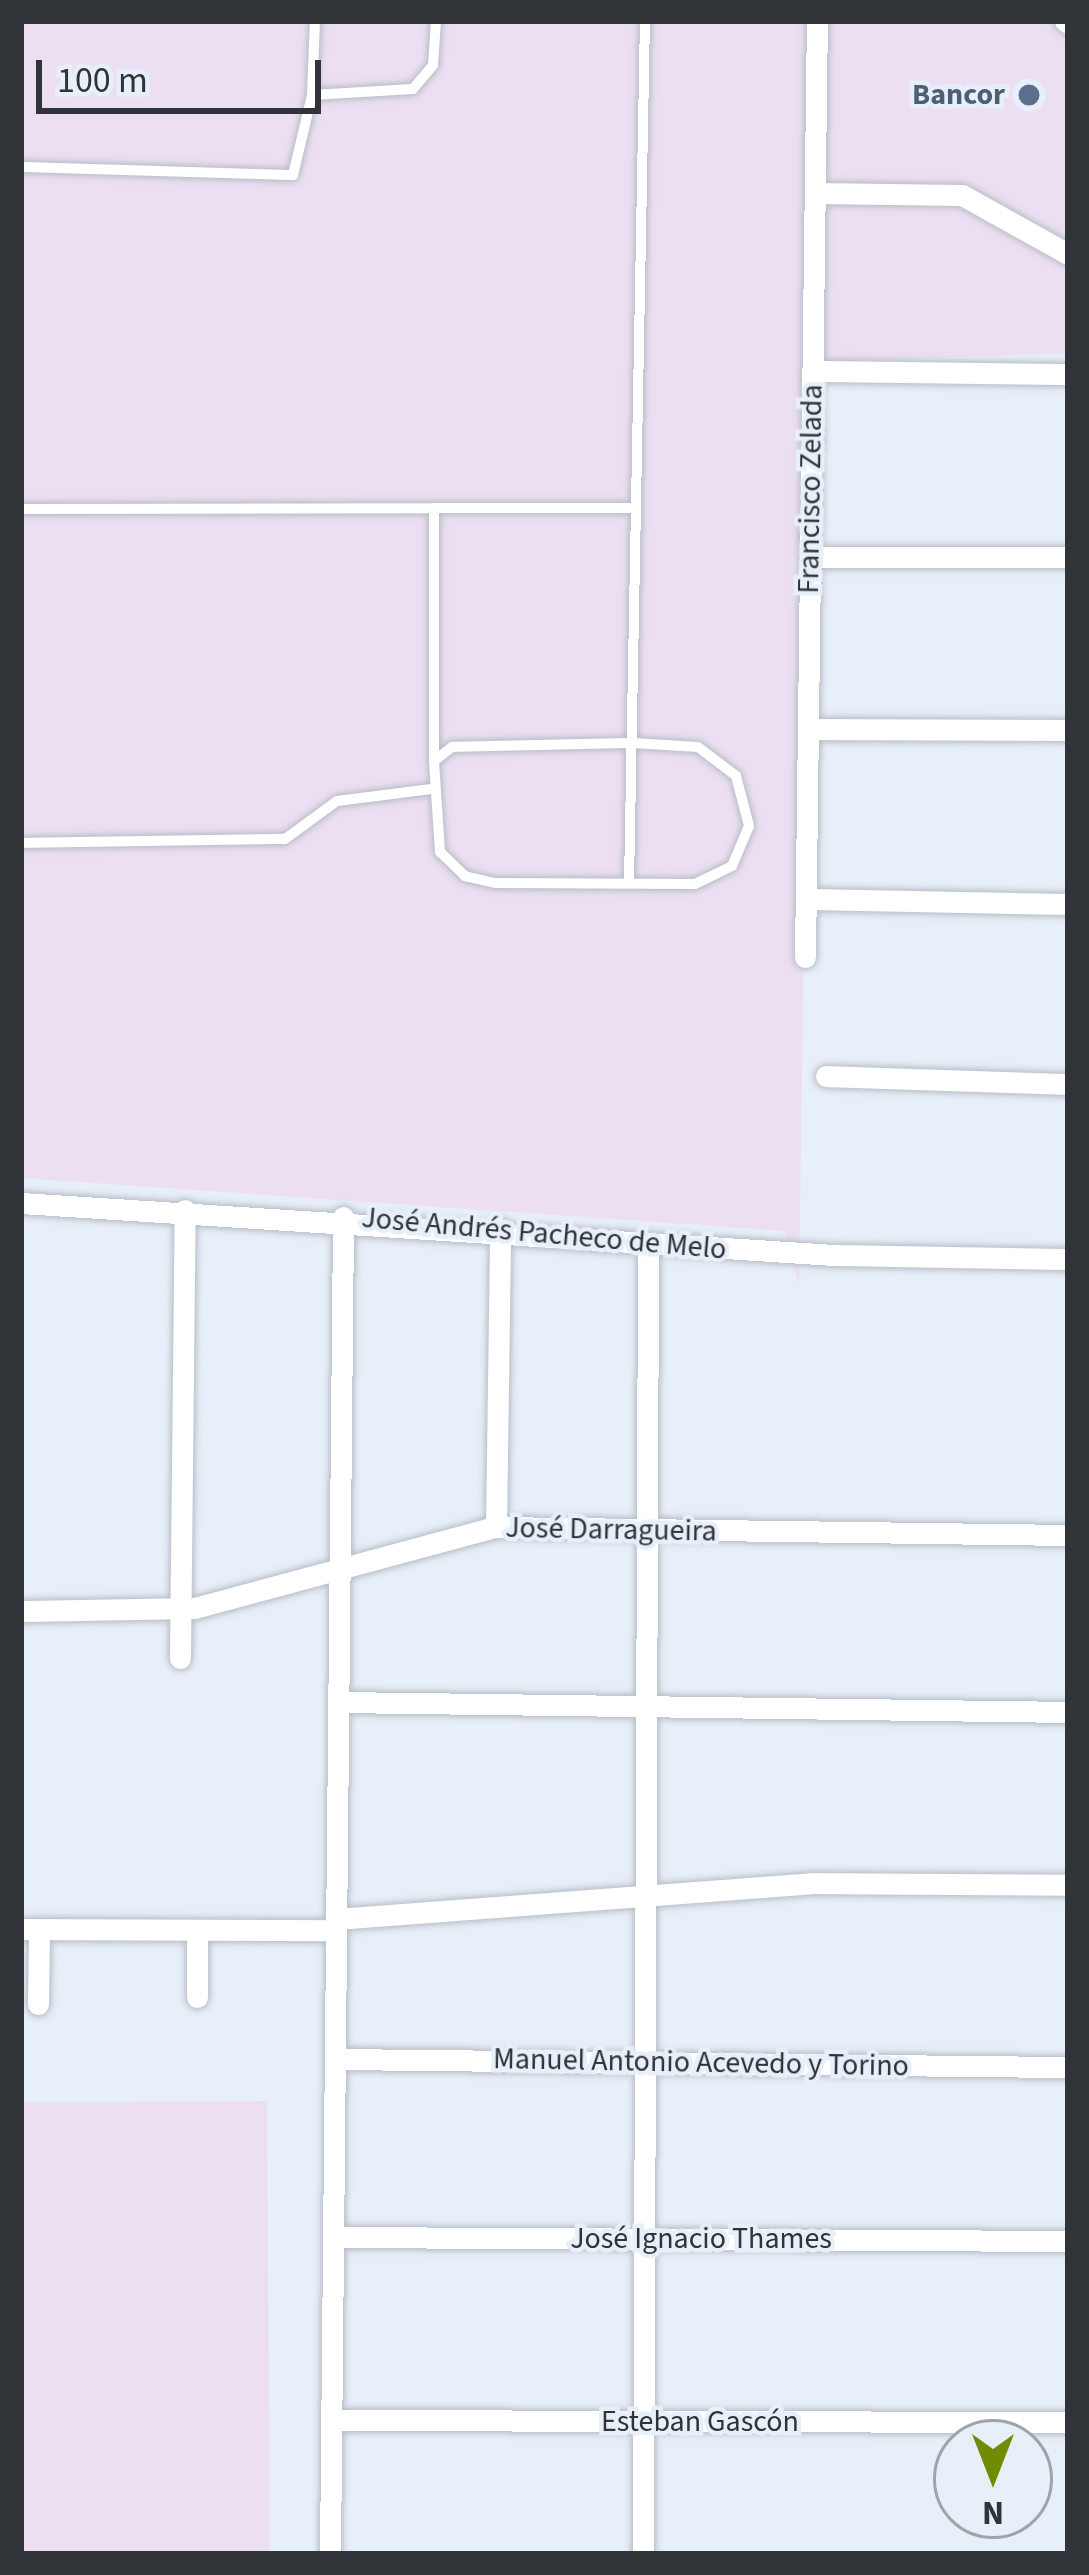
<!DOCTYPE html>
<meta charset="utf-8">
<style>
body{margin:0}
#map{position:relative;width:1089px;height:2575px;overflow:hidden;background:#e7eff9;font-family:"Source Sans 3",sans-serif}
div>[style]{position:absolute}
.industrial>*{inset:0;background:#eddff2}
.roads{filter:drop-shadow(0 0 3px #b7bec8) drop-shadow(0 0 3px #b7bec8)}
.service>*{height:10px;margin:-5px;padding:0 5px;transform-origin:5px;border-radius:5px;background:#fff}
.minor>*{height:21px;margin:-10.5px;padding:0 10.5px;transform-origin:10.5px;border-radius:10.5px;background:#fff}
.dots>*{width:33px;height:33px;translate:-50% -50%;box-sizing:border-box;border:6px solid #e7eff9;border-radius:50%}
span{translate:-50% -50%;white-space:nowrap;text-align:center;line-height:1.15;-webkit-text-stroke:9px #e7eff9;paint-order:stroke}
.service-label{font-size:30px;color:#4e5e75;font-weight:700}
.right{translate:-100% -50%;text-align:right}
.street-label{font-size:30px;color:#303337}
.frame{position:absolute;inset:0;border:24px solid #303337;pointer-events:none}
.north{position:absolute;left:933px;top:2419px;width:120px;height:120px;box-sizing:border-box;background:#e7eff9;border:3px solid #9ea4ab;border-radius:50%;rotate:180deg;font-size:33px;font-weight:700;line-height:48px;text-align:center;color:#303337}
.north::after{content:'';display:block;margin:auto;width:42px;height:54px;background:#718b02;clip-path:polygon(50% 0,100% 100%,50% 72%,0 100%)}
.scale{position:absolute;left:36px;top:60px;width:285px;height:54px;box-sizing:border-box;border:6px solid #303337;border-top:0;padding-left:15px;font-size:36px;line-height:42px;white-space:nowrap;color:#303337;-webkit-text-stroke:9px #e7eff9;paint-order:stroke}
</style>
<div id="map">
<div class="industrial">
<div style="clip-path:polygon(21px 21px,1068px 21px,1068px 353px,812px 362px,799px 1285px,785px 1231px,21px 1178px)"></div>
<div style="clip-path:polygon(267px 2101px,270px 2554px,21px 2554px,21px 2102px)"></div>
</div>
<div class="roads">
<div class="service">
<div style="left:312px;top:95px;width:74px;rotate:-87.7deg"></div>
<div style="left:21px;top:167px;width:272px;rotate:1.7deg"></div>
<div style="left:293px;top:175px;width:82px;rotate:-76.6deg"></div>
<div style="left:312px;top:95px;width:101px;rotate:-3.4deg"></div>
<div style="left:413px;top:89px;width:31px;rotate:-50deg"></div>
<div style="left:433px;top:65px;width:44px;rotate:-86.1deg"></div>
<div style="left:21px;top:509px;width:413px;rotate:-0.1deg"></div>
<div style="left:633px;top:743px;width:65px;rotate:3.5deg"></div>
<div style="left:698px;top:747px;width:48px;rotate:37.3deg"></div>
<div style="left:736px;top:776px;width:52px;rotate:75.4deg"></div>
<div style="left:749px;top:826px;width:43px;rotate:113deg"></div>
<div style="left:732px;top:866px;width:41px;rotate:154.1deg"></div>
<div style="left:695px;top:884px;width:200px;rotate:-179.7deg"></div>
<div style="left:495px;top:883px;width:31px;rotate:-167deg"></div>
<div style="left:465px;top:876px;width:35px;rotate:-136deg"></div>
<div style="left:440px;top:852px;width:91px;rotate:-93.8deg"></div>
<div style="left:434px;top:761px;width:23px;rotate:-38deg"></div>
<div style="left:452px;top:747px;width:181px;rotate:-1.3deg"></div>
<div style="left:434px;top:761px;width:253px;rotate:-90deg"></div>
<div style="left:434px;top:508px;width:202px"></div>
<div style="left:21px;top:843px;width:264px;rotate:-0.9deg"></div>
<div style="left:285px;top:839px;width:64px;rotate:-36.2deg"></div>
<div style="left:337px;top:801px;width:95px;rotate:-7.3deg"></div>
<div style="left:629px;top:883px;width:862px;rotate:-88.94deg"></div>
</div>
<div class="minor">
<div style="left:1065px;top:21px;width:4px;rotate:34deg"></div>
<div style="left:816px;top:193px;width:146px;rotate:0.8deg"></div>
<div style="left:962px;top:195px;width:121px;rotate:29.1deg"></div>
<div style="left:813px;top:371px;width:255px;rotate:0.7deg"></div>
<div style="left:810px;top:557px;width:258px"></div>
<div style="left:808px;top:729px;width:260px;rotate:0.2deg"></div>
<div style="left:807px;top:899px;width:261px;rotate:1.1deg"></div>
<div style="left:805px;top:957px;width:936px;rotate:-89.27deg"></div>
<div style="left:826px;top:1076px;width:242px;rotate:1.9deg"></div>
<div style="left:21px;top:1203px;width:815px;rotate:3.66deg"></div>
<div style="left:834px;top:1255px;width:234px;rotate:1deg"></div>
<div style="left:496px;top:1527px;width:298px;rotate:-89.2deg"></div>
<div style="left:21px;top:1611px;width:174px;rotate:-1deg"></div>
<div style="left:195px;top:1608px;width:312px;rotate:-15.1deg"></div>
<div style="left:496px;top:1527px;width:572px;rotate:0.8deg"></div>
<div style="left:180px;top:1658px;width:448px;rotate:-89.4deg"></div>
<div style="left:338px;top:1702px;width:730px;rotate:0.78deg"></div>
<div style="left:336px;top:1919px;width:477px;rotate:-4.3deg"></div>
<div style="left:812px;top:1883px;width:256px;rotate:0.4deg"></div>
<div style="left:21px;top:1929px;width:314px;rotate:0.2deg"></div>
<div style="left:197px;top:1930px;width:67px;rotate:90deg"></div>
<div style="left:38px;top:2004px;width:74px;rotate:-89.2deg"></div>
<div style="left:335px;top:2059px;width:733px;rotate:0.63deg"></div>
<div style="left:333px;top:2237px;width:735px;rotate:0.31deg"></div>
<div style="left:331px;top:2420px;width:737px;rotate:0.16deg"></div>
<div style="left:330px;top:2554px;width:1337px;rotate:-89.44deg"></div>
<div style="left:643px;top:2554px;width:1309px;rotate:-89.78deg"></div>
</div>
</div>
<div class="dots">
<div style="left:1029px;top:95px;background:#5c6f8a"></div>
</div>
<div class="service-label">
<span class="right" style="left:1005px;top:95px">Bancor</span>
</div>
<div class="street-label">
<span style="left:811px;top:489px;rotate:-89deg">Francisco Zelada</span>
<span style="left:544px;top:1234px;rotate:5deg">José Andrés Pacheco de Melo</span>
<span style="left:611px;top:1530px;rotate:1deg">José Darragueira</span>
<span style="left:701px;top:2063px;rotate:1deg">Manuel Antonio Acevedo y Torino</span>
<span style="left:701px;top:2239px">José Ignacio Thames</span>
<span style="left:700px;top:2422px">Esteban Gascón</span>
</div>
<div class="frame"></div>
<div class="north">N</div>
<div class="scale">100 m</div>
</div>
